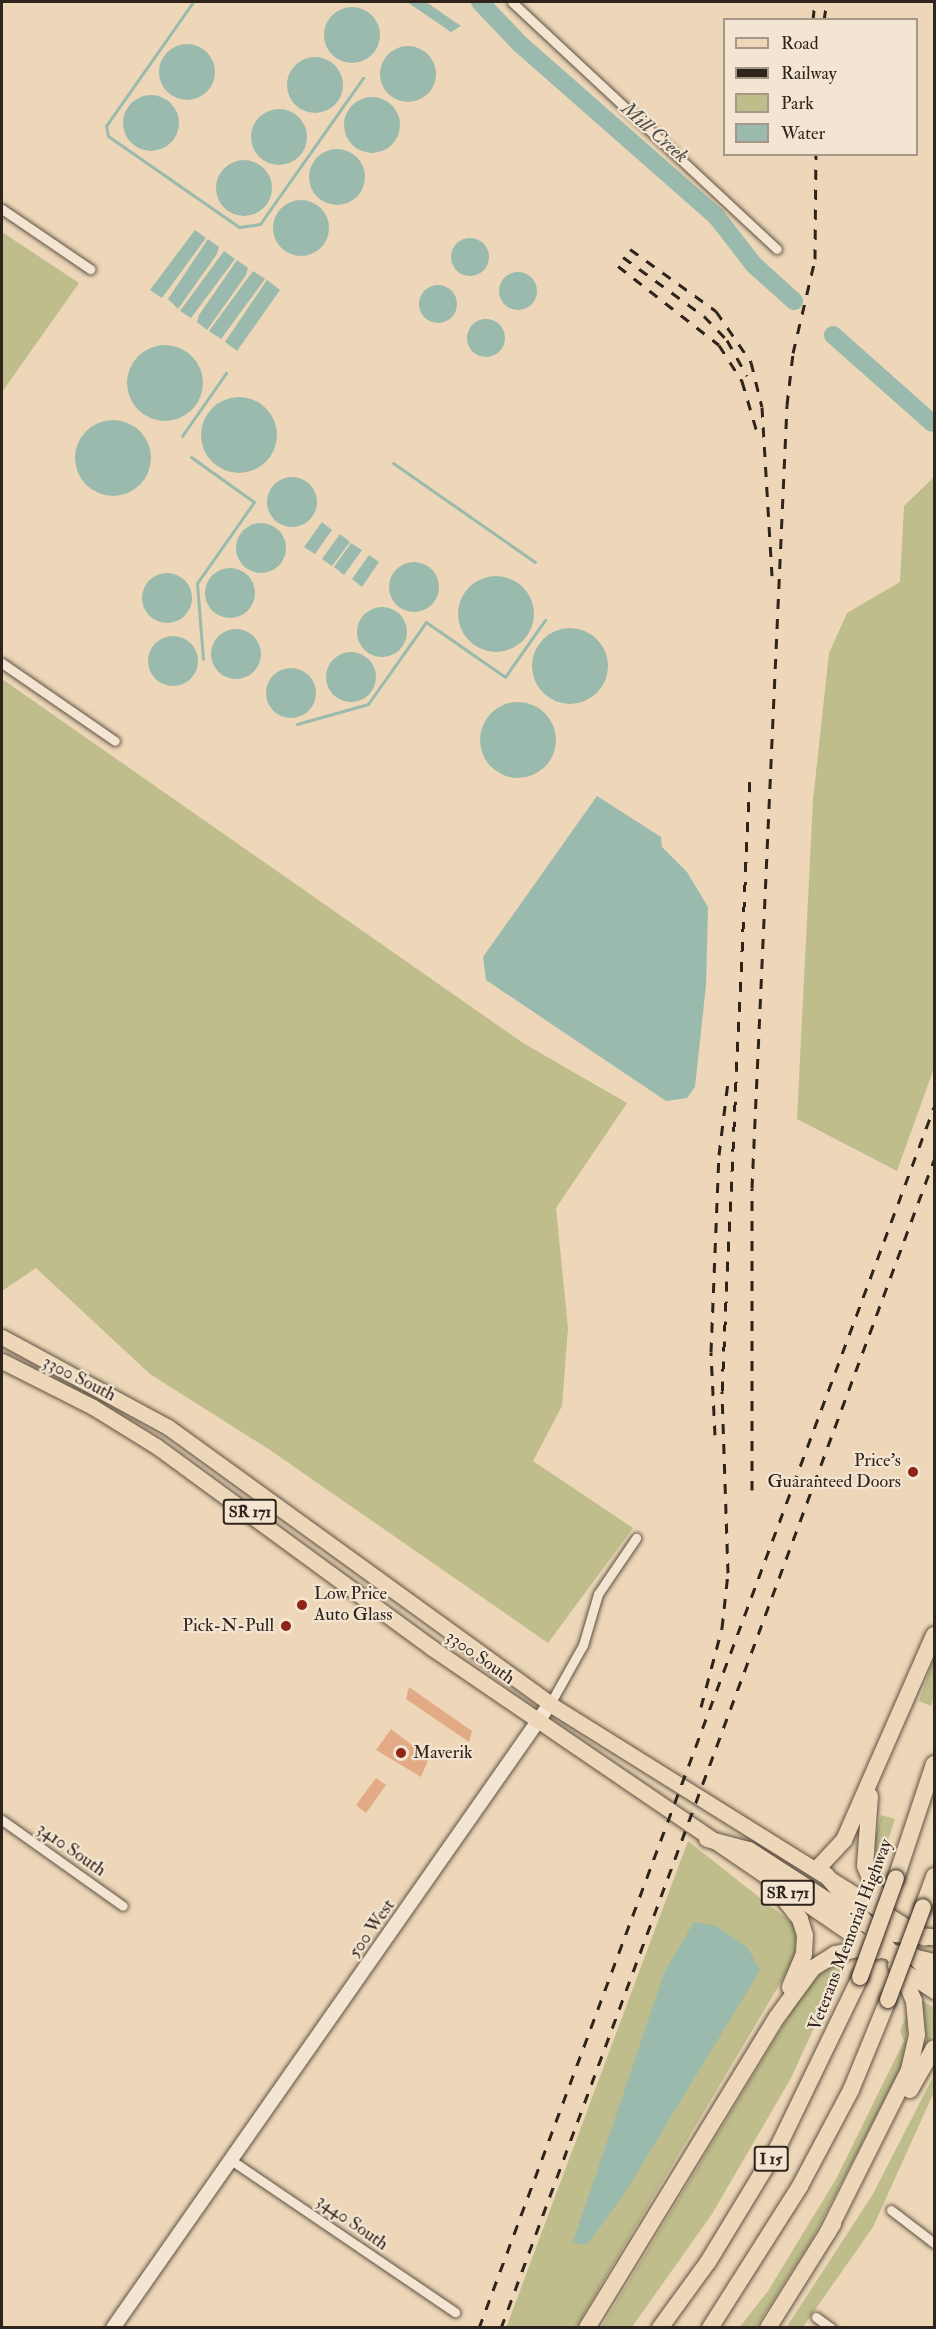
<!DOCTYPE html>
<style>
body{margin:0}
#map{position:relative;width:936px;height:2329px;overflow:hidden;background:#edd7b8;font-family:"IM FELL Double Pica",serif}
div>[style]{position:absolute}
.green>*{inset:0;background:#bebd8b}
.water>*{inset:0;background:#99baad}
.round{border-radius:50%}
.stream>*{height:3px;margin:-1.5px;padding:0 1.5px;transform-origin:1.5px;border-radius:1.5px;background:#99baad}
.river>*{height:18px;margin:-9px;padding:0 9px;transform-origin:9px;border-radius:9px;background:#99baad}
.building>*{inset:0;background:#e2ab85}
.roads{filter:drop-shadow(0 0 2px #5e5143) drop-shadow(0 0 2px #5e5143)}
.street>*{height:9px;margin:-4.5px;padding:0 4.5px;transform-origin:4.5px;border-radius:4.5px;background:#f3e5d1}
.secondary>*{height:14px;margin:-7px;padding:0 7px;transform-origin:7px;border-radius:7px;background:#f3e5d1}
.primary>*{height:15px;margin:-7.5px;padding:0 7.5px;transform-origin:7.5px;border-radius:7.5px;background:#edd7b8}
.highway>*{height:16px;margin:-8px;padding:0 8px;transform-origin:8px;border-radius:8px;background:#edd7b8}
.rail>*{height:3px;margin-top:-1.5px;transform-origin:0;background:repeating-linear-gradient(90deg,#2f241c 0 10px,transparent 0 20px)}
.bridges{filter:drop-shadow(0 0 2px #2f241c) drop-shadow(0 0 2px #2f241c)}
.highway-bridge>*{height:16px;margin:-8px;padding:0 8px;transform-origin:8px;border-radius:8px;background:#edd7b8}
.dots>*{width:16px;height:16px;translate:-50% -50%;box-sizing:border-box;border:3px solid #f3e5d1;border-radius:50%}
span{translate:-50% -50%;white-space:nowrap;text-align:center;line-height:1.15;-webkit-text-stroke:4.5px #f3e5d1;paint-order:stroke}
.shield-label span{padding:2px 4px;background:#f3e5d1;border:2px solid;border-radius:4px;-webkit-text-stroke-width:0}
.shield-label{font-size:16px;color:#2f241c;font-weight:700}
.street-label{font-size:18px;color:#2f241c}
.poi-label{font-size:18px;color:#2f241c}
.right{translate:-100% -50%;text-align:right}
.left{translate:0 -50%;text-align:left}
.water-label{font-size:20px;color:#4f5148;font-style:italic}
.frame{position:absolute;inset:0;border:3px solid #2f241c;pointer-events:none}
.legend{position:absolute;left:723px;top:18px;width:195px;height:138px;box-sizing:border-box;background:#f3e5d1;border:2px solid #a59889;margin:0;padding:8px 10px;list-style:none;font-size:18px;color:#2f241c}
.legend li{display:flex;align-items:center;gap:12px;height:30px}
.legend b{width:30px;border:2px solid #a59889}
</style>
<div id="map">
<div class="green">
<div style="clip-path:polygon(2px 232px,79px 283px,2px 392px)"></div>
<div style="clip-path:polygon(934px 477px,934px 1068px,897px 1171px,797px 1119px,813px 800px,829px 653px,847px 613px,900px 582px,904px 506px)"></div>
<div style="clip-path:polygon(2px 679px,523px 1043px,627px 1103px,556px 1208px,568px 1328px,562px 1406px,533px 1461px,633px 1528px,548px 1643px,270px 1450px,150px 1374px,36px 1268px,2px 1291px)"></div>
<div style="clip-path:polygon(934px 1658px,934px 1696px,931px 1706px,919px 1701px)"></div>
<div style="clip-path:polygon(881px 1815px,895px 1819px,878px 1870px,874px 1843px)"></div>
<div style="clip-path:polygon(688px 1841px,792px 1923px,797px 1935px,794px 1960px,576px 2327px,506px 2328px)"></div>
<div style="clip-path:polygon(846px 1958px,791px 2078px,712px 2214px,632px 2327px,601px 2328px,802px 1994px,817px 1975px)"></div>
<div style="clip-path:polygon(921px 2000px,934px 2008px,934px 2033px,927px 2043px)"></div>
<div style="clip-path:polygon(908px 2012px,905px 2060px,811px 2241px,756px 2327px,739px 2328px,768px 2291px,836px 2179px,904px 2041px,900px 2031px)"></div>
<div style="clip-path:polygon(934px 2075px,934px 2092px,873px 2227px,803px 2327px,786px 2328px,873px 2194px)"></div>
</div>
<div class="water">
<div style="clip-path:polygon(407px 2px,426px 2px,461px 26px,451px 32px)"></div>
<div class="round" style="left:324px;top:7px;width:56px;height:56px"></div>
<div class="round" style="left:159px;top:44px;width:56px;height:56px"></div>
<div class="round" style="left:380px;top:46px;width:56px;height:56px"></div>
<div class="round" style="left:287px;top:57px;width:56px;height:56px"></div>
<div class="round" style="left:123px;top:95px;width:56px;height:56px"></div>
<div class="round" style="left:344px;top:97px;width:56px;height:56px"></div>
<div class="round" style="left:251px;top:109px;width:56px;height:56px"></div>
<div class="round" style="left:309px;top:149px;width:56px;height:56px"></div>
<div class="round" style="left:216px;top:160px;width:56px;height:56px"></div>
<div class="round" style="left:273px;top:200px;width:56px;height:56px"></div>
<div style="clip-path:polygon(195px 230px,206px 238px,162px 298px,150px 290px)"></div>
<div class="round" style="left:451px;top:238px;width:38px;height:38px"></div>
<div style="clip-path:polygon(208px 239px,219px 247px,217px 254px,178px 309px,168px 299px)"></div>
<div style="clip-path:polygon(224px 251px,235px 259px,191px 318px,180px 311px)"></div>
<div style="clip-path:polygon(237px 260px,248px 268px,246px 275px,207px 330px,197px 322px,199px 315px)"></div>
<div style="clip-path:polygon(253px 271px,265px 279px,221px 339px,209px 331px)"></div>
<div class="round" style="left:499px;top:272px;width:38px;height:38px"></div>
<div style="clip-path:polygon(267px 280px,280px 290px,237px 351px,225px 342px)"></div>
<div class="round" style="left:419px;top:285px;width:38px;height:38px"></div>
<div class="round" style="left:467px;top:319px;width:38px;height:38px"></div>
<div class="round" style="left:127px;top:345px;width:76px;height:76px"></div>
<div class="round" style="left:201px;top:397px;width:76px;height:76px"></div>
<div class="round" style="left:75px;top:420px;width:76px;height:76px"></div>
<div class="round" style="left:267px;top:477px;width:50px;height:50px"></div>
<div style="clip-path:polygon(322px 522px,332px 530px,315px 554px,304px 547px)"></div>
<div class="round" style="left:236px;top:523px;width:50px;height:50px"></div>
<div style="clip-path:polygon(340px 534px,350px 542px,332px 566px,322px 559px)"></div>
<div style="clip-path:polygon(351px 543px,362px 550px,344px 575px,334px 567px)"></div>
<div style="clip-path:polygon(369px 555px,379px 562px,362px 587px,352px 579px)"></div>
<div class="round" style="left:389px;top:562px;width:50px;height:50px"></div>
<div class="round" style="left:205px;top:568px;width:50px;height:50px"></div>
<div class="round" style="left:142px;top:573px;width:50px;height:50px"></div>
<div class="round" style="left:458px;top:576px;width:76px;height:76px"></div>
<div class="round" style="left:357px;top:607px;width:50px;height:50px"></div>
<div class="round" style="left:532px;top:628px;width:76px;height:76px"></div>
<div class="round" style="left:211px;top:629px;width:50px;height:50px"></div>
<div class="round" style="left:148px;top:636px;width:50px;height:50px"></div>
<div class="round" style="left:326px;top:652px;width:50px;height:50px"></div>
<div class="round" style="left:266px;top:668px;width:50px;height:50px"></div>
<div class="round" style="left:480px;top:702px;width:76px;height:76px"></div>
<div style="clip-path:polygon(597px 796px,661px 837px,662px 847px,687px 872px,708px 907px,706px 985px,695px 1087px,687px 1098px,666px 1101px,486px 980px,483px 957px)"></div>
<div style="clip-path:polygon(694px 1922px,716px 1926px,747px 1947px,760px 1970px,624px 2194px,587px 2245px,573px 2242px,665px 1971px)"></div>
</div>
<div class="stream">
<div style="left:193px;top:2px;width:151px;rotate:125.1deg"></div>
<div style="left:106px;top:126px;width:10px;rotate:79deg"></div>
<div style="left:108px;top:136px;width:160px;rotate:34.8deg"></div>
<div style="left:239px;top:227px;width:21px;rotate:-8deg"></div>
<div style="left:260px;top:224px;width:179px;rotate:-54.8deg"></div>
<div style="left:182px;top:436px;width:77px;rotate:-55.1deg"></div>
<div style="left:191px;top:457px;width:77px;rotate:35.5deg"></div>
<div style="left:254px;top:502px;width:99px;rotate:125.1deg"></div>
<div style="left:197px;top:583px;width:76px;rotate:85.5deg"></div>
<div style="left:393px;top:463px;width:173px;rotate:34.9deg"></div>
<div style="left:297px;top:724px;width:74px;rotate:-15.7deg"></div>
<div style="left:368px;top:704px;width:100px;rotate:-54.7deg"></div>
<div style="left:426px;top:622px;width:96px;rotate:34.8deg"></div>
<div style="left:505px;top:677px;width:70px;rotate:-54.9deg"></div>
</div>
<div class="river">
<div style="left:480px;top:2px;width:58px;rotate:46.4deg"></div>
<div style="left:520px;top:44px;width:261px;rotate:41.3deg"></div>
<div style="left:716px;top:216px;width:62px;rotate:52.2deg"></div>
<div style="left:754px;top:265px;width:54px;rotate:42deg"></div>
<div style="left:833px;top:335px;width:132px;rotate:41.6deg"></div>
</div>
<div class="building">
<div style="clip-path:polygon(409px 1687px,472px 1731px,469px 1742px,406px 1699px)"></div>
<div style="clip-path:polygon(391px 1729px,429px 1758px,421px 1777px,376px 1750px)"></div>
<div style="clip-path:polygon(376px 1778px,386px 1785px,366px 1813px,356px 1805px)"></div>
</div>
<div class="roads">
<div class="street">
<div style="left:512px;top:2px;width:362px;rotate:43deg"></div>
<div style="left:2px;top:209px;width:107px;rotate:34.3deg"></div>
<div style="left:2px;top:663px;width:137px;rotate:34.6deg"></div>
<div style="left:550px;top:1704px;width:68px;rotate:-60.8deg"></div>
<div style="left:583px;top:1645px;width:53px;rotate:-73.6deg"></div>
<div style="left:598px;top:1594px;width:68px;rotate:-55.8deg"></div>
<div style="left:2px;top:1820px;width:148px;rotate:35.4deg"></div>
<div style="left:231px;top:2160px;width:271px;rotate:34.2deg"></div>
<div style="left:891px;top:2210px;width:54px;rotate:37.5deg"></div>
<div style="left:816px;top:2317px;width:19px;rotate:36deg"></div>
</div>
<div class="secondary">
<div style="left:113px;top:2328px;width:762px;rotate:-55deg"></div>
</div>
<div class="primary">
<div style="left:2px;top:1337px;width:189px;rotate:28.5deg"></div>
<div style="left:168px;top:1427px;width:472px;rotate:35.9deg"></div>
<div style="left:550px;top:1704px;width:441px;rotate:32deg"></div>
<div style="left:2px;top:1361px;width:102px;rotate:26.8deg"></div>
<div style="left:93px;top:1407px;width:74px;rotate:31.8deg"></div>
<div style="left:156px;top:1446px;width:342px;rotate:36.2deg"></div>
<div style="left:432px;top:1648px;width:538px;rotate:34.31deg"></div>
<div style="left:895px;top:1965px;width:47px;rotate:33.7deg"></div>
</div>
<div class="highway">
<div style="left:870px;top:1796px;width:70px;rotate:94.1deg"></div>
<div style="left:865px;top:1866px;width:60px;rotate:67.3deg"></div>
<div style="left:707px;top:1839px;width:43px;rotate:14.7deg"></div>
<div style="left:749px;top:1850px;width:135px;rotate:32.9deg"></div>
<div style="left:862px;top:1923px;width:36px;rotate:18deg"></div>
<div style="left:896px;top:1934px;width:38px;rotate:5deg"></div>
<div style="left:817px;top:1869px;width:40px;rotate:-47deg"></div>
<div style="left:844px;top:1840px;width:224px;rotate:-66.3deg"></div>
<div style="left:826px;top:1875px;width:109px;rotate:49.9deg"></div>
<div style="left:896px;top:1958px;width:47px;rotate:67.3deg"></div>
<div style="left:914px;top:2001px;width:34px;rotate:85deg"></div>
<div style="left:917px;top:2035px;width:36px;rotate:103deg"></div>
<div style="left:909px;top:2070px;width:183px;rotate:116.6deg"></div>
<div style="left:896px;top:1878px;width:120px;rotate:-71.6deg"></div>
<div style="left:771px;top:1882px;width:47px;rotate:51.9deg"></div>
<div style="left:800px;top:1919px;width:17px;rotate:73deg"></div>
<div style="left:805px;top:1935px;width:19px;rotate:93deg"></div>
<div style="left:804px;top:1954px;width:36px;rotate:113deg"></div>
<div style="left:923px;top:1907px;width:33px;rotate:-70deg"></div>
<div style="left:914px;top:1956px;width:30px;rotate:48deg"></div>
<div style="left:910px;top:2090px;width:48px;rotate:-60.3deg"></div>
<div style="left:587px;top:2328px;width:364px;rotate:-58.6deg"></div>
<div style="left:777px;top:2017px;width:61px;rotate:-53.7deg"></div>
<div style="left:813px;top:1968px;width:26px;rotate:-32deg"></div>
<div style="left:835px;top:1954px;width:35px;rotate:-12deg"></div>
<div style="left:869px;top:1947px;width:67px;rotate:13deg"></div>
<div style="left:660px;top:2328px;width:82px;rotate:-54deg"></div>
<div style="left:708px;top:2262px;width:135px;rotate:-58.7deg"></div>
<div style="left:778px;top:2147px;width:189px;rotate:-64.2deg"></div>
<div style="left:710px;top:2328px;width:168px;rotate:-57.6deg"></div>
<div style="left:800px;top:2186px;width:109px;rotate:-62deg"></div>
<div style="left:851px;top:2090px;width:97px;rotate:-67.7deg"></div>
<div style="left:768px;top:2328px;width:123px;rotate:-58deg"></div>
</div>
</div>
<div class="rail">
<div style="left:813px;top:20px;width:18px;rotate:-84deg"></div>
<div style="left:824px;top:20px;width:18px;rotate:-81deg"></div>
<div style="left:630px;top:249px;width:106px;rotate:35.8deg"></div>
<div style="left:716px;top:311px;width:62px;rotate:55.5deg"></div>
<div style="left:751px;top:362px;width:46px;rotate:76.3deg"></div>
<div style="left:762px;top:407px;width:169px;rotate:86.6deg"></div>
<div style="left:623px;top:257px;width:100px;rotate:36.1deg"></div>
<div style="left:704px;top:316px;width:33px;rotate:46deg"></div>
<div style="left:727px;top:340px;width:41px;rotate:60.9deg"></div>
<div style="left:618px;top:266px;width:128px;rotate:38deg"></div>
<div style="left:719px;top:345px;width:43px;rotate:57.4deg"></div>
<div style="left:742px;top:381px;width:53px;rotate:73.6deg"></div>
<div style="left:715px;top:1435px;width:83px;rotate:-92.8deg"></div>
<div style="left:711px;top:1352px;width:197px;rotate:-87.7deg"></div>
<div style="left:719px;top:1155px;width:74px;rotate:-83deg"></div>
<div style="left:752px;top:1490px;width:302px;rotate:-90deg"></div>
<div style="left:752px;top:1188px;width:784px;rotate:-87.44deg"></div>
<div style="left:787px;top:405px;width:52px;rotate:-83.4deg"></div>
<div style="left:793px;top:353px;width:97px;rotate:-76.8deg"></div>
<div style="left:815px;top:259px;width:105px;rotate:-89.5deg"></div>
<div style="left:701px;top:1707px;width:82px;rotate:-75.1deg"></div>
<div style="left:722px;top:1628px;width:55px;rotate:-83.8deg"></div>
<div style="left:728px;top:1573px;width:182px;rotate:-91.9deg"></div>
<div style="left:722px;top:1391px;width:617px;rotate:-87.4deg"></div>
<div style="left:479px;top:2328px;width:1303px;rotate:-69.56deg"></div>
<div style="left:501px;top:2328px;width:1246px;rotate:-69.66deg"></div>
</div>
<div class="bridges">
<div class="highway-bridge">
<div style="left:860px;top:1977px;width:105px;rotate:-70deg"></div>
<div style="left:888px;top:2000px;width:99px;rotate:-69.4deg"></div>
</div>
</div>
<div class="dots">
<div style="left:913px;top:1472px;background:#8f2418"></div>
<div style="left:302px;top:1605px;background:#8f2418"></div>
<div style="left:286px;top:1626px;background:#8f2418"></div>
<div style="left:401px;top:1753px;background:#8f2418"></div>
</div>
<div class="shield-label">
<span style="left:250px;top:1512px">SR 171</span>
<span style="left:788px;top:1893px">SR 171</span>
<span style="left:771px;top:2159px">I 15</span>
</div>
<div class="street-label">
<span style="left:79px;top:1379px;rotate:27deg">3300 South</span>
<span style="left:480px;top:1658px;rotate:35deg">3300 South</span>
<span style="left:71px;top:1850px;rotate:35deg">3410 South</span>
<span style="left:372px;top:1929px;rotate:-55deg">500 West</span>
<span style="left:851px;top:1935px;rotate:-69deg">Veterans Memorial Highway</span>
<span style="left:352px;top:2223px;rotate:35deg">3440 South</span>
</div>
<div class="poi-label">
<span class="right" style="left:901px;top:1472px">Price's<br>Guaranteed Doors</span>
<span class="left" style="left:314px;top:1605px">Low Price<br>Auto Glass</span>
<span class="right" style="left:274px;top:1626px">Pick-N-Pull</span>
<span class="left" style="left:413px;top:1753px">Maverik</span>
</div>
<div class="water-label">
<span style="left:655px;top:132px;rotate:41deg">Mill Creek</span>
</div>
<div class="frame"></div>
<ul class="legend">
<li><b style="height:8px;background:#edd7b8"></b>Road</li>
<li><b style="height:8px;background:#2f241c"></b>Railway</li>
<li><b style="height:16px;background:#bebd8b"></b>Park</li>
<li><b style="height:16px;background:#99baad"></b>Water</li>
</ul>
</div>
